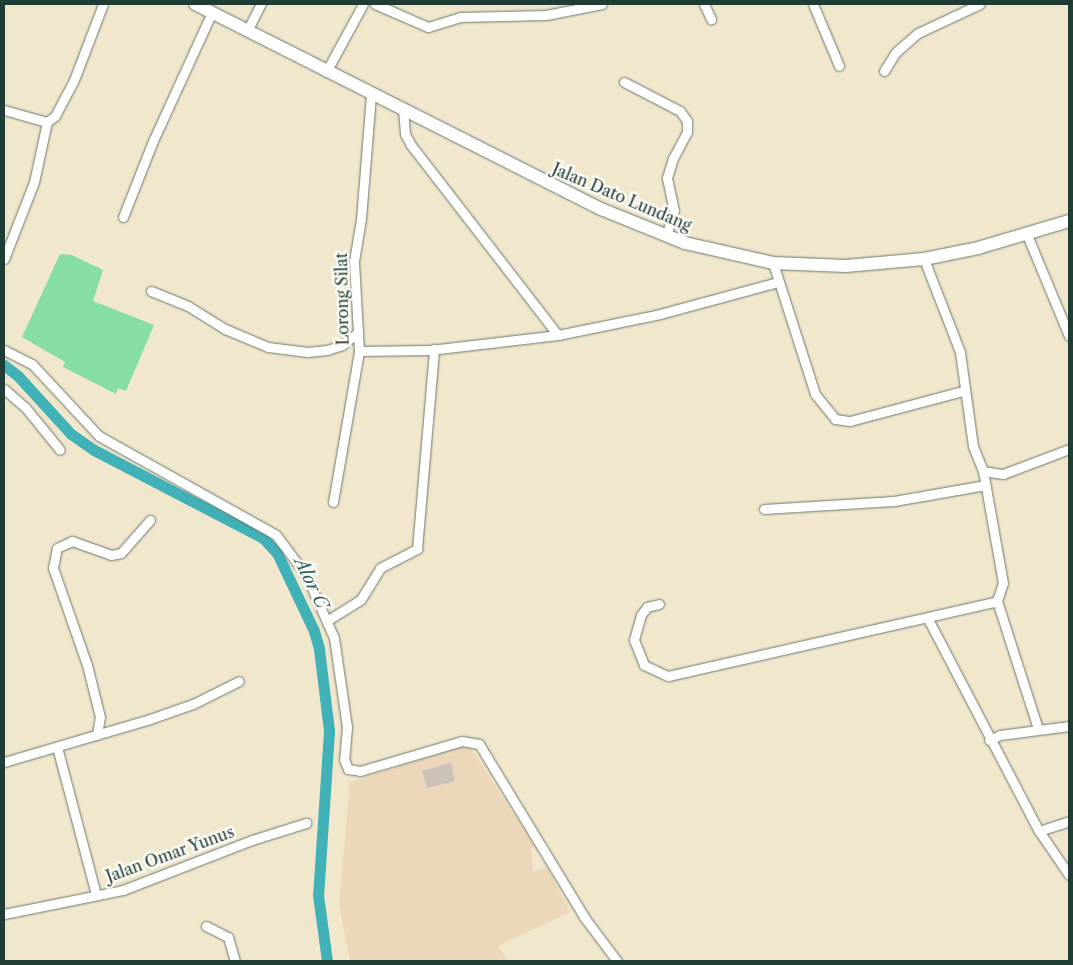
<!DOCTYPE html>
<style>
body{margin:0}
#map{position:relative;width:1073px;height:965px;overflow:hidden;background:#f1e7cd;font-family:"Libre Caslon Text",serif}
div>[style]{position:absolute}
.built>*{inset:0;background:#ecd7ba}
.industrial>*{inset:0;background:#cbc2b8}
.green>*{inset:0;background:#87dea2}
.canal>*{height:11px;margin:-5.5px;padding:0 5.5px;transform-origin:5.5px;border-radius:5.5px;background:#41b1b8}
.roads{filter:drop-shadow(0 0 1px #68786a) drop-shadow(0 0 1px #68786a)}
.street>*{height:9px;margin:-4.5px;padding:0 4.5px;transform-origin:4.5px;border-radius:4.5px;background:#fff}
.secondary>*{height:12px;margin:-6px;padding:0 6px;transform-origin:6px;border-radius:6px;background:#fff}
span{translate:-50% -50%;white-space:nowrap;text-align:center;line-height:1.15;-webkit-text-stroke:5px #fdfcf7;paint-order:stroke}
.street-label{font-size:16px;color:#1f3d34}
.water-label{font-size:18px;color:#29605c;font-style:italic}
.frame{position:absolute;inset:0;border:5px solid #1f3d34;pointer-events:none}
</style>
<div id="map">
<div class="built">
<div style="clip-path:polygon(468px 744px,534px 845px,531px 849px,533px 871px,547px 868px,570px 912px,498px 946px,508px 961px,350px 961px,339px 905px,350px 782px)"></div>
</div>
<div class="industrial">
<div style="clip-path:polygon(451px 763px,455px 781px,427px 788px,422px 771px)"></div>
</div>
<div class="green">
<div style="clip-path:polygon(60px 254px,72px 255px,103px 270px,93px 301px,154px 325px,126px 391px,118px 388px,116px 394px,63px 367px,65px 362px,22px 337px)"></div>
</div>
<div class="canal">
<div style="left:4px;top:365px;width:18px;rotate:38deg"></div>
<div style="left:18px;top:376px;width:79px;rotate:47.6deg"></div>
<div style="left:71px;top:434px;width:28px;rotate:35deg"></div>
<div style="left:94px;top:450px;width:191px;rotate:27.5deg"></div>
<div style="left:263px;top:538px;width:21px;rotate:47deg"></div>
<div style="left:277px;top:553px;width:86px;rotate:64.6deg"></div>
<div style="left:314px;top:631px;width:19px;rotate:74deg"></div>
<div style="left:319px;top:649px;width:83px;rotate:83deg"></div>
<div style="left:329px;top:731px;width:164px;rotate:93.8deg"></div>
<div style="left:318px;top:895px;width:67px;rotate:82.2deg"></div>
</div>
<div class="roads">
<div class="street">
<div style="left:375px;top:4px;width:58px;rotate:23.5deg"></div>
<div style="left:428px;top:27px;width:34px;rotate:-17deg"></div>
<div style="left:460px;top:17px;width:86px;rotate:-1.3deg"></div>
<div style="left:546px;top:15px;width:57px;rotate:-11.1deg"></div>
<div style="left:704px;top:4px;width:17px;rotate:65deg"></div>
<div style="left:813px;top:4px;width:67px;rotate:67.2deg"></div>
<div style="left:247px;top:31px;width:30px;rotate:-63deg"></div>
<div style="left:884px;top:71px;width:22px;rotate:-58deg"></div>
<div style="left:896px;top:52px;width:29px;rotate:-41deg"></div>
<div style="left:918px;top:33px;width:68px;rotate:-25.1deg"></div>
<div style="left:326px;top:72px;width:77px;rotate:-61.4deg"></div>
<div style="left:624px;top:82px;width:63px;rotate:27.4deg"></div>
<div style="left:680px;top:111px;width:12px;rotate:55deg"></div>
<div style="left:687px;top:121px;width:11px;rotate:90deg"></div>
<div style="left:687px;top:132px;width:30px;rotate:118deg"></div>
<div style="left:673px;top:158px;width:21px;rotate:107deg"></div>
<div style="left:667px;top:178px;width:33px;rotate:78deg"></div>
<div style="left:674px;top:210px;width:27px;rotate:107deg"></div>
<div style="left:4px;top:110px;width:45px;rotate:15.6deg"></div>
<div style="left:403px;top:110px;width:24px;rotate:85deg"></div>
<div style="left:405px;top:134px;width:13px;rotate:61deg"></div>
<div style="left:411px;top:145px;width:240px;rotate:52.3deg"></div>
<div style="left:47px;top:122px;width:10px;rotate:-37deg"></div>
<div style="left:55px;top:116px;width:41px;rotate:-62.2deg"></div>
<div style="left:74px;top:80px;width:81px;rotate:-69.1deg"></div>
<div style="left:123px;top:217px;width:82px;rotate:-68.5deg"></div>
<div style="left:153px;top:141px;width:142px;rotate:-65.4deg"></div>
<div style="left:1027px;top:235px;width:109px;rotate:67.4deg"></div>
<div style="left:4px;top:259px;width:83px;rotate:-68.7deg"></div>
<div style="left:34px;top:182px;width:61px;rotate:-77.8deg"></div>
<div style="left:773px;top:263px;width:138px;rotate:72.2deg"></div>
<div style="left:815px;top:394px;width:32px;rotate:51deg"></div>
<div style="left:835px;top:419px;width:15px;rotate:8deg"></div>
<div style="left:850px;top:421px;width:117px;rotate:-14.9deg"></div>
<div style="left:151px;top:291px;width:40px;rotate:22deg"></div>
<div style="left:188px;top:306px;width:44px;rotate:31.9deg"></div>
<div style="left:225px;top:329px;width:47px;rotate:22.7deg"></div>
<div style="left:268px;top:347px;width:40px;rotate:7.1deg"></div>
<div style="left:308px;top:352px;width:19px;rotate:-6deg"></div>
<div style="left:327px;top:350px;width:16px;rotate:-18deg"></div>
<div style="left:342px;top:345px;width:18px;rotate:-38deg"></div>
<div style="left:4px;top:350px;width:31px;rotate:27deg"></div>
<div style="left:32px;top:364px;width:98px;rotate:47.1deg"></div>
<div style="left:99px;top:436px;width:203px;rotate:29.2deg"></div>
<div style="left:276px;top:535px;width:50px;rotate:53.1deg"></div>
<div style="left:306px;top:575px;width:69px;rotate:66deg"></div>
<div style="left:334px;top:638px;width:90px;rotate:81.7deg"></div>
<div style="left:347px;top:727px;width:32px;rotate:95deg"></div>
<div style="left:344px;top:759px;width:11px;rotate:68deg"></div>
<div style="left:348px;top:769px;width:12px;rotate:9deg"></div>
<div style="left:360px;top:771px;width:106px;rotate:-16.4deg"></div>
<div style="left:462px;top:741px;width:17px;rotate:10deg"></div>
<div style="left:479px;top:744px;width:202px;rotate:58.7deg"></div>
<div style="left:584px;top:917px;width:55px;rotate:53.1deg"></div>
<div style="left:359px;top:351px;width:71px;rotate:-0.8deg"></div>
<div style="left:430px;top:350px;width:129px;rotate:-6.7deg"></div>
<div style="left:558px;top:335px;width:104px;rotate:-11.6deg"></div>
<div style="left:660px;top:314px;width:122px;rotate:-15.2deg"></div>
<div style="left:4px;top:389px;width:28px;rotate:41deg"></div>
<div style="left:25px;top:407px;width:55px;rotate:50.9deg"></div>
<div style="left:983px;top:471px;width:20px;rotate:9deg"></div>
<div style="left:1003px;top:474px;width:71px;rotate:-20.7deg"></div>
<div style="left:333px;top:502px;width:153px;rotate:-80.2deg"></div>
<div style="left:359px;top:351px;width:90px;rotate:-93.2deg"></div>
<div style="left:354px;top:261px;width:43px;rotate:-80.5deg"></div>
<div style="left:361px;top:219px;width:124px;rotate:-85.4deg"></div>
<div style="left:764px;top:509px;width:130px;rotate:-3.5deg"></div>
<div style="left:894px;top:501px;width:93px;rotate:-9.9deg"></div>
<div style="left:997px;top:601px;width:134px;rotate:72.2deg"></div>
<div style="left:659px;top:604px;width:12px;rotate:166deg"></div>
<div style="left:647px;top:607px;width:10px;rotate:127deg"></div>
<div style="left:641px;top:615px;width:26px;rotate:106deg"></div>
<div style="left:634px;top:640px;width:27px;rotate:68deg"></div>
<div style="left:644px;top:665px;width:26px;rotate:25deg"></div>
<div style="left:668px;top:676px;width:337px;rotate:-12.8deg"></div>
<div style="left:997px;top:601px;width:19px;rotate:-72deg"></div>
<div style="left:1003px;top:583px;width:114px;rotate:-100.1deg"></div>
<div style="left:983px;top:471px;width:27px;rotate:-112deg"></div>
<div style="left:973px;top:446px;width:95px;rotate:-97.9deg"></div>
<div style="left:960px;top:352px;width:100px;rotate:-111.2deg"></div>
<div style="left:928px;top:619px;width:239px;rotate:62.4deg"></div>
<div style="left:1039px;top:831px;width:53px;rotate:55.7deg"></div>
<div style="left:328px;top:620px;width:39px;rotate:-32deg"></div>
<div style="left:361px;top:599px;width:36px;rotate:-58deg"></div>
<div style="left:380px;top:568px;width:42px;rotate:-27.2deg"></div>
<div style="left:417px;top:549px;width:201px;rotate:-85.1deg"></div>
<div style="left:97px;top:735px;width:18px;rotate:-81deg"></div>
<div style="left:100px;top:717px;width:54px;rotate:-104deg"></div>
<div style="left:87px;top:665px;width:103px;rotate:-109.3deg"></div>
<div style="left:53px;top:568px;width:20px;rotate:-79deg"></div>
<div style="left:57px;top:548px;width:17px;rotate:-25deg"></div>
<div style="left:72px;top:541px;width:41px;rotate:19.7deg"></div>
<div style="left:111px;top:555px;width:10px;rotate:-11deg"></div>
<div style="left:121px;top:553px;width:44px;rotate:-48.7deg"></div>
<div style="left:989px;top:740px;width:12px;rotate:-24deg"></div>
<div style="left:1000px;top:735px;width:70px;rotate:-7.4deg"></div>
<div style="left:57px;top:747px;width:153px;rotate:75.2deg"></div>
<div style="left:4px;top:762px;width:152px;rotate:-16.4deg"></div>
<div style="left:150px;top:719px;width:46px;rotate:-19.2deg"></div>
<div style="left:193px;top:704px;width:51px;rotate:-26.6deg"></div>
<div style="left:1039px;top:831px;width:32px;rotate:-18deg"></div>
<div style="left:4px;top:914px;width:121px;rotate:-11.4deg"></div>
<div style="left:123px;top:890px;width:138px;rotate:-21.2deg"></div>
<div style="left:252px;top:840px;width:57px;rotate:-17.5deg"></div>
<div style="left:206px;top:926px;width:25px;rotate:27deg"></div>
<div style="left:228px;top:937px;width:25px;rotate:74deg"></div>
</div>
<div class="secondary">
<div style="left:195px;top:4px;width:455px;rotate:26.8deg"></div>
<div style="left:601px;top:209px;width:91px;rotate:22deg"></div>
<div style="left:685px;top:243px;width:90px;rotate:12.8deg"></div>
<div style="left:773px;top:263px;width:73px;rotate:2.4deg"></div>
<div style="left:846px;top:266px;width:78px;rotate:-5.1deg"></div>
<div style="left:924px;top:259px;width:55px;rotate:-11.5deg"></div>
<div style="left:978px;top:248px;width:95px;rotate:-16.5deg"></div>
</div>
</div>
<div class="street-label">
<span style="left:622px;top:197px;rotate:23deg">Jalan Dato Lundang</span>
<span style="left:342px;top:299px;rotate:-91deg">Lorong Silat</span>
<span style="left:170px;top:854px;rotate:-20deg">Jalan Omar Yunus</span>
</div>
<div class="water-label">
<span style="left:311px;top:583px;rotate:64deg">Alor C</span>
</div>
<div class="frame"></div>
</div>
